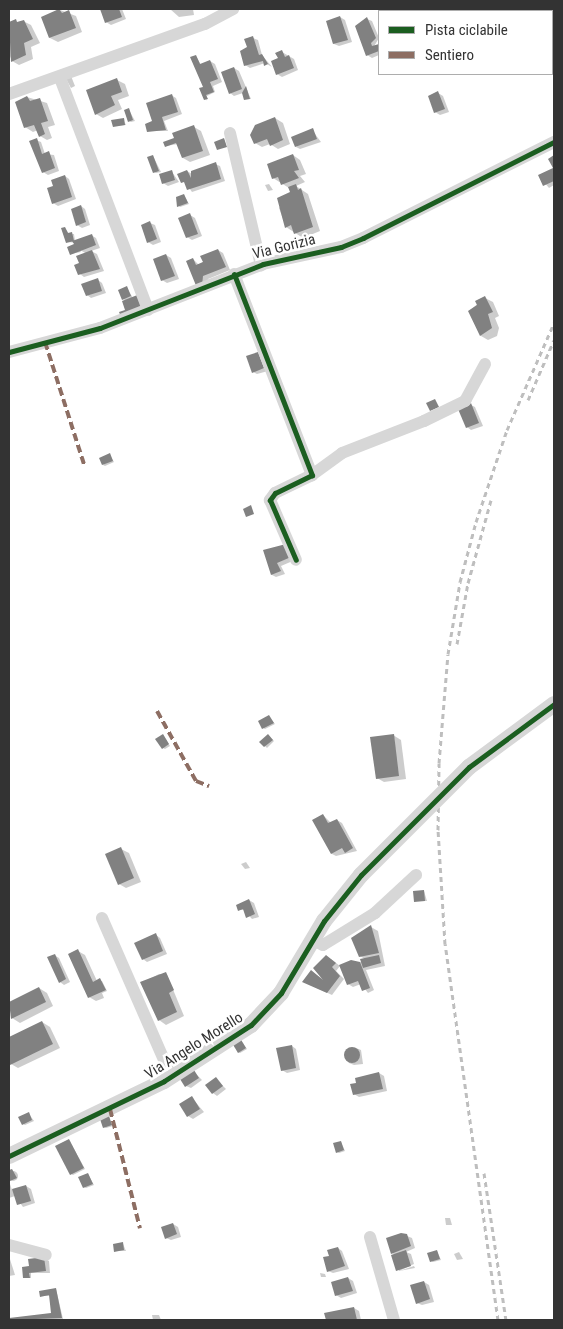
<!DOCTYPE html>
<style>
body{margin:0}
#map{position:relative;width:563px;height:1329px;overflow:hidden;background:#fff;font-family:"Roboto Condensed",sans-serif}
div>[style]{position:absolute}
.shadow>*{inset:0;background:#0003}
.round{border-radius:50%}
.building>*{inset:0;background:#818181}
.minor>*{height:12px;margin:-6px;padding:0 6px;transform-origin:6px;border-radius:6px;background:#d7d7d7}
.tertiary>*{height:16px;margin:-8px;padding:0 8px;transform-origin:8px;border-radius:8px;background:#d7d7d7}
.rail>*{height:3px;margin-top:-1.5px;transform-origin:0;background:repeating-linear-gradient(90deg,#bebebe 0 5px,transparent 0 9px)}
.tertiary-bridge>*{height:16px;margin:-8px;padding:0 8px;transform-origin:8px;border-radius:8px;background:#d7d7d7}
.quiet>*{height:4px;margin-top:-2px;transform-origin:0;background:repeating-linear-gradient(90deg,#8d6e63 0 8px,transparent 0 12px)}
.cycleway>*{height:5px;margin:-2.5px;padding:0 2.5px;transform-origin:2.5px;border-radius:2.5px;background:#1b5e20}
span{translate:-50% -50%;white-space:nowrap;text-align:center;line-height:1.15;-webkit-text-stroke:5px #fff;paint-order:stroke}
.street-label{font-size:15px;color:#333}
.frame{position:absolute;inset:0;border:10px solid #333;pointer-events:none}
.legend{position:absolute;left:378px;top:10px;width:175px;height:65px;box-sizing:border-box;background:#fff;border:1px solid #adadad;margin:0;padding:6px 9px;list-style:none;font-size:15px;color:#333}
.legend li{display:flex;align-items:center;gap:10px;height:25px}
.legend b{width:25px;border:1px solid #adadad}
</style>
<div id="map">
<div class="shadow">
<div style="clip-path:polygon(102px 9px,122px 9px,126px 19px,111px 25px,106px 22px)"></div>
<div style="clip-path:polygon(170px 9px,193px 9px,194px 15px,179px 17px)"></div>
<div style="clip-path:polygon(421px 9px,446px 9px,447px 11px,422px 11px)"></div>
<div style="clip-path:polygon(60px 10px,76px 16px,82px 32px,58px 42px,50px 38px,43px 18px)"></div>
<div style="clip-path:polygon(340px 17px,345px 20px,352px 42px,339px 46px,334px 44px)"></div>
<div style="clip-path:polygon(367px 19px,372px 21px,379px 38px,373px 48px,379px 46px,379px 55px,372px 58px,367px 55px)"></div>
<div style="clip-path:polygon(23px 21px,31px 25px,40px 43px,31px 47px,33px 59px,19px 65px,12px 61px,9px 54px,9px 24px)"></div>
<div style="clip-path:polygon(253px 38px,258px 40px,262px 55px,272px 67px,265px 63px,250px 68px,245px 65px)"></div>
<div style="clip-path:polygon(282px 52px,294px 59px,298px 70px,282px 77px,277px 74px)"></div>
<div style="clip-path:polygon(196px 56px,201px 65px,210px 61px,215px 64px,222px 82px,213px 86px,215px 92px,207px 96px,207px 101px)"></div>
<div style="clip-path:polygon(234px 68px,239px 71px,251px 99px,245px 99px,243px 93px,234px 96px,230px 93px)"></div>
<div style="clip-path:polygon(71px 76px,75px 86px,71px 88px,65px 77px)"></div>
<div style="clip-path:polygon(117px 80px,125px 84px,129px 96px,118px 100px,122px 109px,103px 118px,96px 114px)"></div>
<div style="clip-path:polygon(438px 93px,443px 96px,449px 112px,440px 115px,435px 112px)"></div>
<div style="clip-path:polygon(171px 95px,176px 98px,182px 114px,164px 121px,168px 131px,148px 131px)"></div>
<div style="clip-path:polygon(27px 97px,47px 103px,55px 125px,48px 127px,52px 138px,47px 140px,40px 136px,38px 130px,33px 132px,25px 127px)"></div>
<div style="clip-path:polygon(129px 110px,135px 121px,131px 122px,129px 121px)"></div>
<div style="clip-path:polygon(275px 118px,283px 123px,290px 144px,278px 149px,270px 144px,262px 147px,255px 143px)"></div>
<div style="clip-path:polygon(123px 119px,126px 125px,114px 126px)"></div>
<div style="clip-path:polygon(194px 127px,201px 131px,210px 155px,190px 162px,183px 158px,178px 144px,166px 146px)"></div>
<div style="clip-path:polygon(312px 130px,321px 142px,300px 149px,296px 147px)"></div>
<div style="clip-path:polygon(36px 140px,41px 142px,45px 154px,54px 155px,59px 171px,48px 175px,43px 172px)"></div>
<div style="clip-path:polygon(293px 155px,300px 160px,306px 174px,300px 176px,305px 182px,296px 186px,308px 194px,320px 231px,303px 238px,286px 227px,279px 208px,291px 193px,289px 188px,273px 178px)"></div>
<div style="clip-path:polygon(153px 156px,161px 172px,156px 173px,154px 172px)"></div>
<div style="clip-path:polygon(215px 164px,220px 166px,225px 181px,192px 192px,179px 174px,187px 171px,192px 174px)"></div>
<div style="clip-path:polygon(554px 168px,554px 185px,549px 188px,539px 176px)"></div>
<div style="clip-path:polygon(172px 172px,179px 182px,168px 186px,163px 183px)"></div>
<div style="clip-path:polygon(65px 176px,69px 179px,76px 199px,58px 206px,53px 203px,54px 187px)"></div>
<div style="clip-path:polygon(269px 184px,273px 190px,268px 191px,265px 185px)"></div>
<div style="clip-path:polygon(184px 195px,189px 204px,180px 207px,179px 206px)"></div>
<div style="clip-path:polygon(81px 206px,85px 209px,90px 225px,82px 228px,77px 225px)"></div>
<div style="clip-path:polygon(190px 215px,195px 218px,202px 236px,192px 240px,187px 237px)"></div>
<div style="clip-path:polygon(150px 223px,155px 225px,161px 242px,153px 245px,148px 242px)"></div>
<div style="clip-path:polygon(65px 228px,69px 234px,74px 234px,75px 241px,91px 235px,96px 238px,100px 248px,91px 251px,97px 254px,104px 271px,84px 277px,80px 274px,80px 264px,87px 254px,80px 250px,81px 252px,71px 254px,79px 243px,67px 242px)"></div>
<div style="clip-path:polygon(218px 250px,223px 253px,230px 270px,208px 279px,206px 288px,202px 290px,193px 259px,199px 265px)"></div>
<div style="clip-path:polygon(166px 255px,171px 258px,179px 279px,167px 283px,162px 280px)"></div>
<div style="clip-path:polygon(98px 280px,102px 283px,106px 293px,91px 298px,87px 295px)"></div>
<div style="clip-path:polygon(127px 288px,133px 298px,126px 311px,126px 301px,123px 299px)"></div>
<div style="clip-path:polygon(485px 298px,493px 302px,499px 316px,495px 318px,499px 328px,497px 336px,488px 340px,481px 336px,469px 311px)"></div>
<div style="clip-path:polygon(247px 357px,268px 371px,257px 374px,253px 372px)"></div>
<div style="clip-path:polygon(471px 405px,475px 407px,483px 426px,471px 430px,467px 427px)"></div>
<div style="clip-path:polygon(110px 455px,114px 462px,105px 466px,103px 465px)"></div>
<div style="clip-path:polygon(265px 551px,295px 560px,281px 566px,285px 574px,276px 577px,272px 575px)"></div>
<div style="clip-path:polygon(269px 717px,275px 724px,265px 729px,263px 728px)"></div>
<div style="clip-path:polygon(163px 735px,170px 746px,165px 749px,163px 748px)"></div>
<div style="clip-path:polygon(393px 735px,401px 740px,406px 779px,384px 782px,377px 778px)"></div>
<div style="clip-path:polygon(270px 737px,274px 741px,267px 748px,261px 742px)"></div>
<div style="clip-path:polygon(323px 815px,331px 823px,337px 820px,342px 823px,357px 851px,336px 856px,332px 854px)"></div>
<div style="clip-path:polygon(121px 849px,129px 853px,141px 882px,126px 888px,119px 884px)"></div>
<div style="clip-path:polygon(246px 862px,250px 868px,245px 869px,241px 864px)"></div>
<div style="clip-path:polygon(424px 891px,427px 901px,415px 901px)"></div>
<div style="clip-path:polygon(249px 900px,254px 903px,259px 917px,252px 919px,244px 910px,239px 910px)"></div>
<div style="clip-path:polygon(371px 927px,378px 931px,385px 966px,366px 970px,374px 990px,368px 993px,361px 984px,353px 987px,348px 984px,356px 965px,365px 959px,360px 956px)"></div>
<div style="clip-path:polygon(156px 935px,160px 938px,167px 954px,147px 962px,143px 959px)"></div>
<div style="clip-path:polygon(78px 951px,85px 955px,97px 981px,102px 981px,107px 991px,102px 993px,104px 998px,96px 1001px,89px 997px)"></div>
<div style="clip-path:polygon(54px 955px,59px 958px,70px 982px,64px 985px,60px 982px)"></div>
<div style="clip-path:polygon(331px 959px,340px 966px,336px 971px,344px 979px,332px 995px,308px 984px,311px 971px,324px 980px)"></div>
<div style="clip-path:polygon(159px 974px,167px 975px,184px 1016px,166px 1025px,159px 1020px,141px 983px)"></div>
<div style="clip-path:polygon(39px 988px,47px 993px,53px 1006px,20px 1023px,12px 1018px,9px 1003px)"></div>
<div style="clip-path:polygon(42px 1022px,50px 1027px,60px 1048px,18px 1068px,11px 1064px,9px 1039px)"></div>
<div style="clip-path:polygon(240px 1039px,247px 1049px,240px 1053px,238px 1052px)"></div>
<div style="clip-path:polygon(292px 1046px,296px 1049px,300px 1070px,287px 1073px,282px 1070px)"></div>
<div style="clip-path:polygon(356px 1048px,361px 1050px,363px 1064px,354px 1065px,349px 1063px,346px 1050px)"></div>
<div style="clip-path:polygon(194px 1072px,202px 1080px,191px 1088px,186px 1086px)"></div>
<div style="clip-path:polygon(379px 1073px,384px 1076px,387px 1091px,359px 1097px,354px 1094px)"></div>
<div style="clip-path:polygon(216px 1079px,226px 1089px,217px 1096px,213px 1093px)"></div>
<div style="clip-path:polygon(192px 1098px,204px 1112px,193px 1119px,188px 1116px)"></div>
<div style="clip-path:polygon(29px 1114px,34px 1121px,25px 1125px,23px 1124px)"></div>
<div style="clip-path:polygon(109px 1118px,113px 1126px,106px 1128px,104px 1127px)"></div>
<div style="clip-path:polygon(69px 1140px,85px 1169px,73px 1175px,71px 1174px)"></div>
<div style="clip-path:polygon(341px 1142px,345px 1151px,339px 1153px,337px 1152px)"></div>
<div class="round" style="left:8px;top:1171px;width:10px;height:10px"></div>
<div style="clip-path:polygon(88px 1174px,94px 1185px,86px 1188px,84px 1187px)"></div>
<div style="clip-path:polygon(9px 1181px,12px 1190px,26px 1186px,31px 1189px,35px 1203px,23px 1207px,15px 1196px,9px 1198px)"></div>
<div style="clip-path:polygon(445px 1218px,450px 1218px,452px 1225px,446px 1225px)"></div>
<div style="clip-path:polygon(173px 1224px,178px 1227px,181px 1237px,171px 1240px,166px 1238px)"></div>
<div style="clip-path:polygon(407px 1236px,412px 1238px,415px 1248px,406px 1252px,411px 1254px,414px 1264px,399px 1271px,395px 1255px,392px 1253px)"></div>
<div style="clip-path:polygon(123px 1244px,126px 1251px,115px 1251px)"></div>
<div style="clip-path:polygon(338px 1248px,342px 1251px,349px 1269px,333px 1273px,328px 1271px,330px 1257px)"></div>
<div style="clip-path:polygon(437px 1251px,441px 1260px,433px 1262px,431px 1261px)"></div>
<div style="clip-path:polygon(459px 1252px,463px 1259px,457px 1260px,454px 1254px)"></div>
<div style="clip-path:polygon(9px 1256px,15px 1275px,9px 1276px)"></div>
<div style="clip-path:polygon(44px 1258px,49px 1261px,50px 1273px,31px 1273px,31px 1278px,24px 1278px,30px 1267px)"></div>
<div style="clip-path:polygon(414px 1266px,415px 1268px,399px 1271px)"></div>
<div style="clip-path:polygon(320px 1273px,325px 1274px,326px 1277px,321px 1277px)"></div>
<div style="clip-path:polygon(348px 1278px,353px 1281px,357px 1293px,341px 1298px,336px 1295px)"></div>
<div style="clip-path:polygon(424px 1282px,429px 1285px,434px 1302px,422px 1305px,417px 1303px)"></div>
<div style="clip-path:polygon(56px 1289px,63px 1319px,9px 1320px,52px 1314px,50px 1296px,41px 1296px)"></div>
<div style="clip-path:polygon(354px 1308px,359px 1311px,361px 1320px,327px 1320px,326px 1314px)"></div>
<div style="clip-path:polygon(152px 1315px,159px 1315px,161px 1320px,153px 1320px)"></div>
</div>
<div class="building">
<div style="clip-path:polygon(59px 9px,62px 13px,69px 10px,76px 28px,49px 38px,41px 17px)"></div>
<div style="clip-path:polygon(100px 9px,119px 9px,122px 17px,105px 23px)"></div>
<div style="clip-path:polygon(420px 9px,445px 9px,446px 11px,420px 11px)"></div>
<div style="clip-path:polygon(340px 16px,348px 40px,333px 44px,326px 21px)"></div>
<div style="clip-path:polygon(367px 17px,376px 38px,371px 43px,372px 46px,379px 44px,379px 51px,366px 56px,355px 26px)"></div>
<div style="clip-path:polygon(16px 19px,17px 22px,24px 20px,33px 39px,24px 43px,26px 55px,11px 62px,9px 22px)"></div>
<div style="clip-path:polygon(253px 36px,259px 55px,262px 54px,268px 64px,264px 66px,263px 61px,244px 66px,240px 51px,247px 47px,244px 39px)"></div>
<div style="clip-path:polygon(282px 50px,285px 57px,289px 55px,294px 68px,276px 75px,271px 61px,278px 58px,275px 53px)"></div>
<div style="clip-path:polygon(196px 55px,200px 64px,210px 60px,218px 79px,210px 82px,214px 92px,206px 95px,208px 99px,204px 100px,199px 88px,203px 87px,190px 57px)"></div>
<div style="clip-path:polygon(234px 67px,242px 89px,229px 94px,221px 72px)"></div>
<div style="clip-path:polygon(117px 78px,122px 92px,111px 96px,115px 105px,95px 115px,86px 90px)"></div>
<div style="clip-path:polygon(246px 86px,250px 99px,244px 100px,242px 93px)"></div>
<div style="clip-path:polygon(438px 91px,445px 109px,434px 113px,428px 96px)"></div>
<div style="clip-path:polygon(172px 94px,178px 112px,162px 117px,166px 130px,147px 132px,145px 124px,152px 121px,146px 103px)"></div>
<div style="clip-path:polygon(27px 96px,30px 101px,40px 98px,48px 121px,41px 123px,45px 134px,39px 137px,34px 125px,24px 128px,15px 102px)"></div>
<div style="clip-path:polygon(129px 108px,133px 120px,128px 122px,124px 110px)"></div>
<div style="clip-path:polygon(275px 117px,283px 140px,270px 146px,267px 139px,254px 144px,250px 135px,255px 125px)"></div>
<div style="clip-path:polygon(124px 118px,125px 125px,113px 127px,111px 120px)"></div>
<div style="clip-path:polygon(194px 125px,203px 151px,182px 158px,176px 143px,165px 147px,163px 142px,174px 138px,172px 133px)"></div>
<div style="clip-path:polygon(313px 128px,317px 139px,295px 147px,291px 137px)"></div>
<div style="clip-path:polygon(37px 138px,42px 154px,49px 151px,55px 168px,42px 173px,29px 141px)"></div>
<div style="clip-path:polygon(224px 138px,227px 147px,217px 150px,214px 142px)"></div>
<div style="clip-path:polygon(293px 154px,299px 170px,294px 171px,299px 178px,281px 185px,278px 177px,272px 179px,267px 164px)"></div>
<div style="clip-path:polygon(153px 155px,159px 171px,153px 173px,147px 157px)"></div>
<div style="clip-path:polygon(554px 155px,554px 181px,543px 186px,538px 175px,553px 168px,548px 159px)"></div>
<div style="clip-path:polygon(216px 162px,221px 179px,187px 190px,184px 182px,181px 183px,177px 174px,187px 170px,191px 178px,191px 171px)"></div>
<div style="clip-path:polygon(172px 170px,175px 180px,162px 184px,159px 174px)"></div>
<div style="clip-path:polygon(65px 175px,72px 197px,52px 204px,47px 188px,53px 186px,51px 180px)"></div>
<div style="clip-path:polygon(296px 184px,298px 190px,301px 188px,313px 227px,294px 234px,291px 225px,285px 228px,277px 198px,290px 192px,288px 187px)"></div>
<div style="clip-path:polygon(184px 194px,188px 203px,177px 207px,176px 197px)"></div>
<div style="clip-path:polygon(81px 205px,86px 222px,76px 226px,71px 209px)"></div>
<div style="clip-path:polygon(190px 213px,198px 234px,186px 238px,178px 218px)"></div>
<div style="clip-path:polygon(150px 221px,157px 239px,147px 243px,141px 225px)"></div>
<div style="clip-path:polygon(65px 227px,68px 233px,72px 232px,74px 241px,66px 243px,61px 228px)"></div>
<div style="clip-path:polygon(92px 234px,96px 245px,70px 255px,67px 247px,74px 244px,72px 241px)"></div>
<div style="clip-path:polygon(218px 249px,226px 267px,203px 276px,202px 286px,197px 288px,186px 261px,193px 258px,196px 265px,203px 262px,200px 256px)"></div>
<div style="clip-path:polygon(92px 250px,100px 269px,78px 275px,74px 265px,79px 263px,76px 256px)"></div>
<div style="clip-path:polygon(166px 254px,175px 276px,161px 281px,153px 259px)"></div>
<div style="clip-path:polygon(98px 278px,102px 291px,86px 296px,81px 284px)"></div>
<div style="clip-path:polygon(127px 286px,131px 296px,122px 300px,118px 290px)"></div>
<div style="clip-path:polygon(140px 294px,145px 310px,122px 319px,119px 312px,125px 310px,122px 301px)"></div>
<div style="clip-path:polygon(485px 296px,493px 312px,488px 314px,492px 328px,480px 336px,468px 311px,477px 305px,475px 301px)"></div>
<div style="clip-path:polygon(258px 352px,264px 368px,252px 373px,246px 356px)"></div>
<div style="clip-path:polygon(435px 399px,439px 407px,430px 411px,426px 403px)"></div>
<div style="clip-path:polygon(471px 403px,479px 423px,466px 428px,458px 409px)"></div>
<div style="clip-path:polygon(110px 453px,113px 461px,102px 465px,99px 458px)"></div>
<div style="clip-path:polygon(251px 505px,254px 514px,246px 517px,243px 509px)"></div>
<div style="clip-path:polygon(286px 544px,291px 557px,277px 563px,281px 571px,271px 575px,263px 550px)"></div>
<div style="clip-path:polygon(269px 715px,274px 723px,262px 729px,258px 721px)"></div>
<div style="clip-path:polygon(163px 734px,169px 744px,162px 749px,155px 739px)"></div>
<div style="clip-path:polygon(268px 734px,273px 740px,264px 747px,259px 742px)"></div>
<div style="clip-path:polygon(394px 734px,399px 776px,376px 779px,370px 737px)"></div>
<div style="clip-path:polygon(323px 814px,328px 823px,337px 819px,353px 848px,345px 853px,342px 848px,331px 854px,312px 820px)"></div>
<div style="clip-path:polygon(121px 847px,134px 878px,118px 885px,105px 854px)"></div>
<div style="clip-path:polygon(424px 890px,425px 901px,414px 902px,413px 891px)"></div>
<div style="clip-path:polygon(249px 899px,255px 914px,246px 918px,243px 909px,238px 911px,236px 905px)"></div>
<div style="clip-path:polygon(371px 925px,379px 953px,359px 957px,351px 938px)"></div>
<div style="clip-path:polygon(156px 933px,163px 951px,142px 960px,134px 943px)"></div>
<div style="clip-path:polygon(78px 949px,93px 982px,100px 978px,106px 990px,88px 998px,68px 954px)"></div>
<div style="clip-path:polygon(55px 954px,66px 979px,59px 983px,47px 957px)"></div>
<div style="clip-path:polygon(326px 955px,336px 963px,332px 967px,340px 976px,327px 993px,302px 982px,311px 970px,323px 980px,313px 968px)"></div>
<div style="clip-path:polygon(379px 955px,381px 963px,363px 968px,360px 959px)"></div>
<div style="clip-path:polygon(351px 960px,360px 962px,370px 988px,362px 991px,358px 981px,347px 985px,339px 965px)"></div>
<div style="clip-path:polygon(166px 972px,174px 990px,169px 993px,177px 1012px,158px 1021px,140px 982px)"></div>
<div style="clip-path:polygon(39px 987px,46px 1002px,11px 1019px,9px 1002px)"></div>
<div style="clip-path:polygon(42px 1021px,53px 1044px,10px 1065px,9px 1037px)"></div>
<div style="clip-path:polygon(240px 1038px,246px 1048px,238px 1053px,232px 1043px)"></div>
<div style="clip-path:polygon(292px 1045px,296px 1068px,281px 1071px,276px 1048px)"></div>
<div class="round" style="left:344px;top:1047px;width:16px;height:16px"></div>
<div style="clip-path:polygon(194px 1070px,199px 1078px,185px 1087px,180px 1079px)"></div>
<div style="clip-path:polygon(379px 1072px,383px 1089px,353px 1095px,350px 1084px,356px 1083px,355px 1078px)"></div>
<div style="clip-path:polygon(216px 1077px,223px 1086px,212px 1094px,205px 1085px)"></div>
<div style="clip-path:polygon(192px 1096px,200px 1109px,187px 1117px,179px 1104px)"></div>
<div style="clip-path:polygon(29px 1112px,32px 1120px,22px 1125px,18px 1117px)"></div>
<div style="clip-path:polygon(109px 1116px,112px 1125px,103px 1128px,100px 1119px)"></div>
<div style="clip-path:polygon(69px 1139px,84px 1168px,70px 1175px,55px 1146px)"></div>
<div style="clip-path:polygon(341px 1141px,344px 1150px,336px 1153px,333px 1143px)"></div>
<div style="clip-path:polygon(12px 1169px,17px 1178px,10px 1181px,9px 1170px)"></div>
<div style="clip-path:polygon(88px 1173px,93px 1184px,83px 1188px,78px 1177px)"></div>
<div style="clip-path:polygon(26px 1185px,31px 1201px,17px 1205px,12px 1189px)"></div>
<div style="clip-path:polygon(173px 1223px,177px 1234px,165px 1239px,161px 1227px)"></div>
<div style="clip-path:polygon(401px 1233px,407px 1234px,411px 1246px,391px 1254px,386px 1238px)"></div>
<div style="clip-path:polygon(123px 1242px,124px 1250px,114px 1252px,113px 1244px)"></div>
<div style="clip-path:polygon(338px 1247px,345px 1266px,327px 1272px,323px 1257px,329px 1256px,327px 1250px)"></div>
<div style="clip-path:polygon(406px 1250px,411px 1266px,396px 1271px,391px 1255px)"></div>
<div style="clip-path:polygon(437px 1250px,440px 1259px,430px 1262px,427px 1253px)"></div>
<div style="clip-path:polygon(44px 1257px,46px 1271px,29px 1273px,30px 1278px,23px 1278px,22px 1267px,29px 1266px,28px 1259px)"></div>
<div style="clip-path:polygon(348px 1277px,353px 1291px,335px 1296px,331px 1282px)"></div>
<div style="clip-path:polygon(424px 1281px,430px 1299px,416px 1304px,410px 1285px)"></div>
<div style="clip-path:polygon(56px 1288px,62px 1318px,9px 1320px,9px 1318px,51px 1313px,49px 1295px,40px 1297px,39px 1291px)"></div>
<div style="clip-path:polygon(354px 1307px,357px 1320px,326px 1320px,324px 1313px)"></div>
</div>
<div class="minor">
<div style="left:60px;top:78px;width:248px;rotate:69.2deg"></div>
<div style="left:9px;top:94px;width:208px;rotate:-19.7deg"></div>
<div style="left:205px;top:24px;width:32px;rotate:-28deg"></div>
<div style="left:230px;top:133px;width:136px;rotate:76.8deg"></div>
<div style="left:234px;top:274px;width:216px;rotate:68.8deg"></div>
<div style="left:312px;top:475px;width:41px;rotate:154.1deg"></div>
<div style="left:275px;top:493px;width:9px;rotate:126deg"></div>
<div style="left:270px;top:500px;width:65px;rotate:66.6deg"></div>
<div style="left:9px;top:352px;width:94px;rotate:-14.8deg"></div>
<div style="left:100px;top:328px;width:175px;rotate:-21.4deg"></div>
<div style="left:263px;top:264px;width:80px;rotate:-12.3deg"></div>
<div style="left:341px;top:247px;width:24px;rotate:-22deg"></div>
<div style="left:363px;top:238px;width:214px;rotate:-26.7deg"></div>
<div style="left:312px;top:475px;width:37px;rotate:-36deg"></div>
<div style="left:342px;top:453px;width:88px;rotate:-21.3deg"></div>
<div style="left:424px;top:421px;width:46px;rotate:-26deg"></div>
<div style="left:465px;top:401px;width:42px;rotate:-61.6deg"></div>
<div style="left:102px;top:918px;width:172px;rotate:66.4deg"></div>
<div style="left:313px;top:940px;width:11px;rotate:27deg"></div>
<div style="left:323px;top:945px;width:61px;rotate:-31.6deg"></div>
<div style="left:375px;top:913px;width:56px;rotate:-42.8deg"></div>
<div style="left:370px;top:1237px;width:86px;rotate:73.9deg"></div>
<div style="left:9px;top:1245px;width:38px;rotate:15deg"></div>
</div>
<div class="tertiary">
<div style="left:469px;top:767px;width:106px;rotate:-36.5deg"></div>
<div style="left:9px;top:1156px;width:172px;rotate:-25.8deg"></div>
<div style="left:164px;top:1081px;width:103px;rotate:-32.8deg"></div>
<div style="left:251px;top:1025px;width:44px;rotate:-46.8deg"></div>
<div style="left:281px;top:993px;width:84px;rotate:-59.2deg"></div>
<div style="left:324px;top:921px;width:59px;rotate:-51.2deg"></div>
</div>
<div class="rail">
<div style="left:528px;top:400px;width:65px;rotate:-66.6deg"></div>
<div style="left:457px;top:644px;width:62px;rotate:-79.8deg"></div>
<div style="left:468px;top:583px;width:86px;rotate:-74.5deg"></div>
<div style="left:484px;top:1173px;width:149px;rotate:81.5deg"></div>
<div style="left:498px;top:1320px;width:380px;rotate:-98deg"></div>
<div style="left:445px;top:944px;width:114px;rotate:-93.5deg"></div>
<div style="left:438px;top:830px;width:67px;rotate:-89.1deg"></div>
<div style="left:439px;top:763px;width:109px;rotate:-85.3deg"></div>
<div style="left:448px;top:654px;width:73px;rotate:-80.5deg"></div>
<div style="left:460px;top:582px;width:62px;rotate:-75.1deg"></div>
<div style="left:476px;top:522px;width:97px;rotate:-71.4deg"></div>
<div style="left:507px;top:430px;width:117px;rotate:-66.3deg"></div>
</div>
<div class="tertiary-bridge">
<div style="left:361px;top:875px;width:153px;rotate:-45deg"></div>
</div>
<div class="quiet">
<div style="left:45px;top:342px;width:131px;rotate:72.3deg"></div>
<div style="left:157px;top:711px;width:80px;rotate:60.9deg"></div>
<div style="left:196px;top:781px;width:14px;rotate:21deg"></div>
<div style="left:110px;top:1109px;width:123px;rotate:75.9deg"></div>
</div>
<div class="cycleway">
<div style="left:234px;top:274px;width:216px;rotate:68.8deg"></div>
<div style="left:312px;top:475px;width:41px;rotate:154.1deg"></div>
<div style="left:275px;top:493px;width:9px;rotate:126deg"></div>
<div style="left:270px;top:500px;width:65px;rotate:66.6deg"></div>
<div style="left:9px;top:352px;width:94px;rotate:-14.8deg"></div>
<div style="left:100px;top:328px;width:175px;rotate:-21.4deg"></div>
<div style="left:263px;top:264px;width:80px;rotate:-12.3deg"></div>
<div style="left:341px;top:247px;width:24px;rotate:-22deg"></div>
<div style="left:363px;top:238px;width:214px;rotate:-26.7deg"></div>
<div style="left:9px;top:1156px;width:172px;rotate:-25.8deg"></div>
<div style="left:164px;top:1081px;width:103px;rotate:-32.8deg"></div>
<div style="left:251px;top:1025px;width:44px;rotate:-46.8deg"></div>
<div style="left:281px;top:993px;width:84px;rotate:-59.2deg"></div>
<div style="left:324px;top:921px;width:59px;rotate:-51.2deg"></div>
<div style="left:361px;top:875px;width:153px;rotate:-45deg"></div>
<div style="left:469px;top:767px;width:106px;rotate:-36.5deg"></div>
</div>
<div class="street-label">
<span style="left:284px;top:247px;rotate:-14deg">Via Gorizia</span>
<span style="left:194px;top:1046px;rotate:-32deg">Via Angelo Morello</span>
</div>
<div class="frame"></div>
<ul class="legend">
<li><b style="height:6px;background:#1b5e20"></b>Pista ciclabile</li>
<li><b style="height:6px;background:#8d6e63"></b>Sentiero</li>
</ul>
</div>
